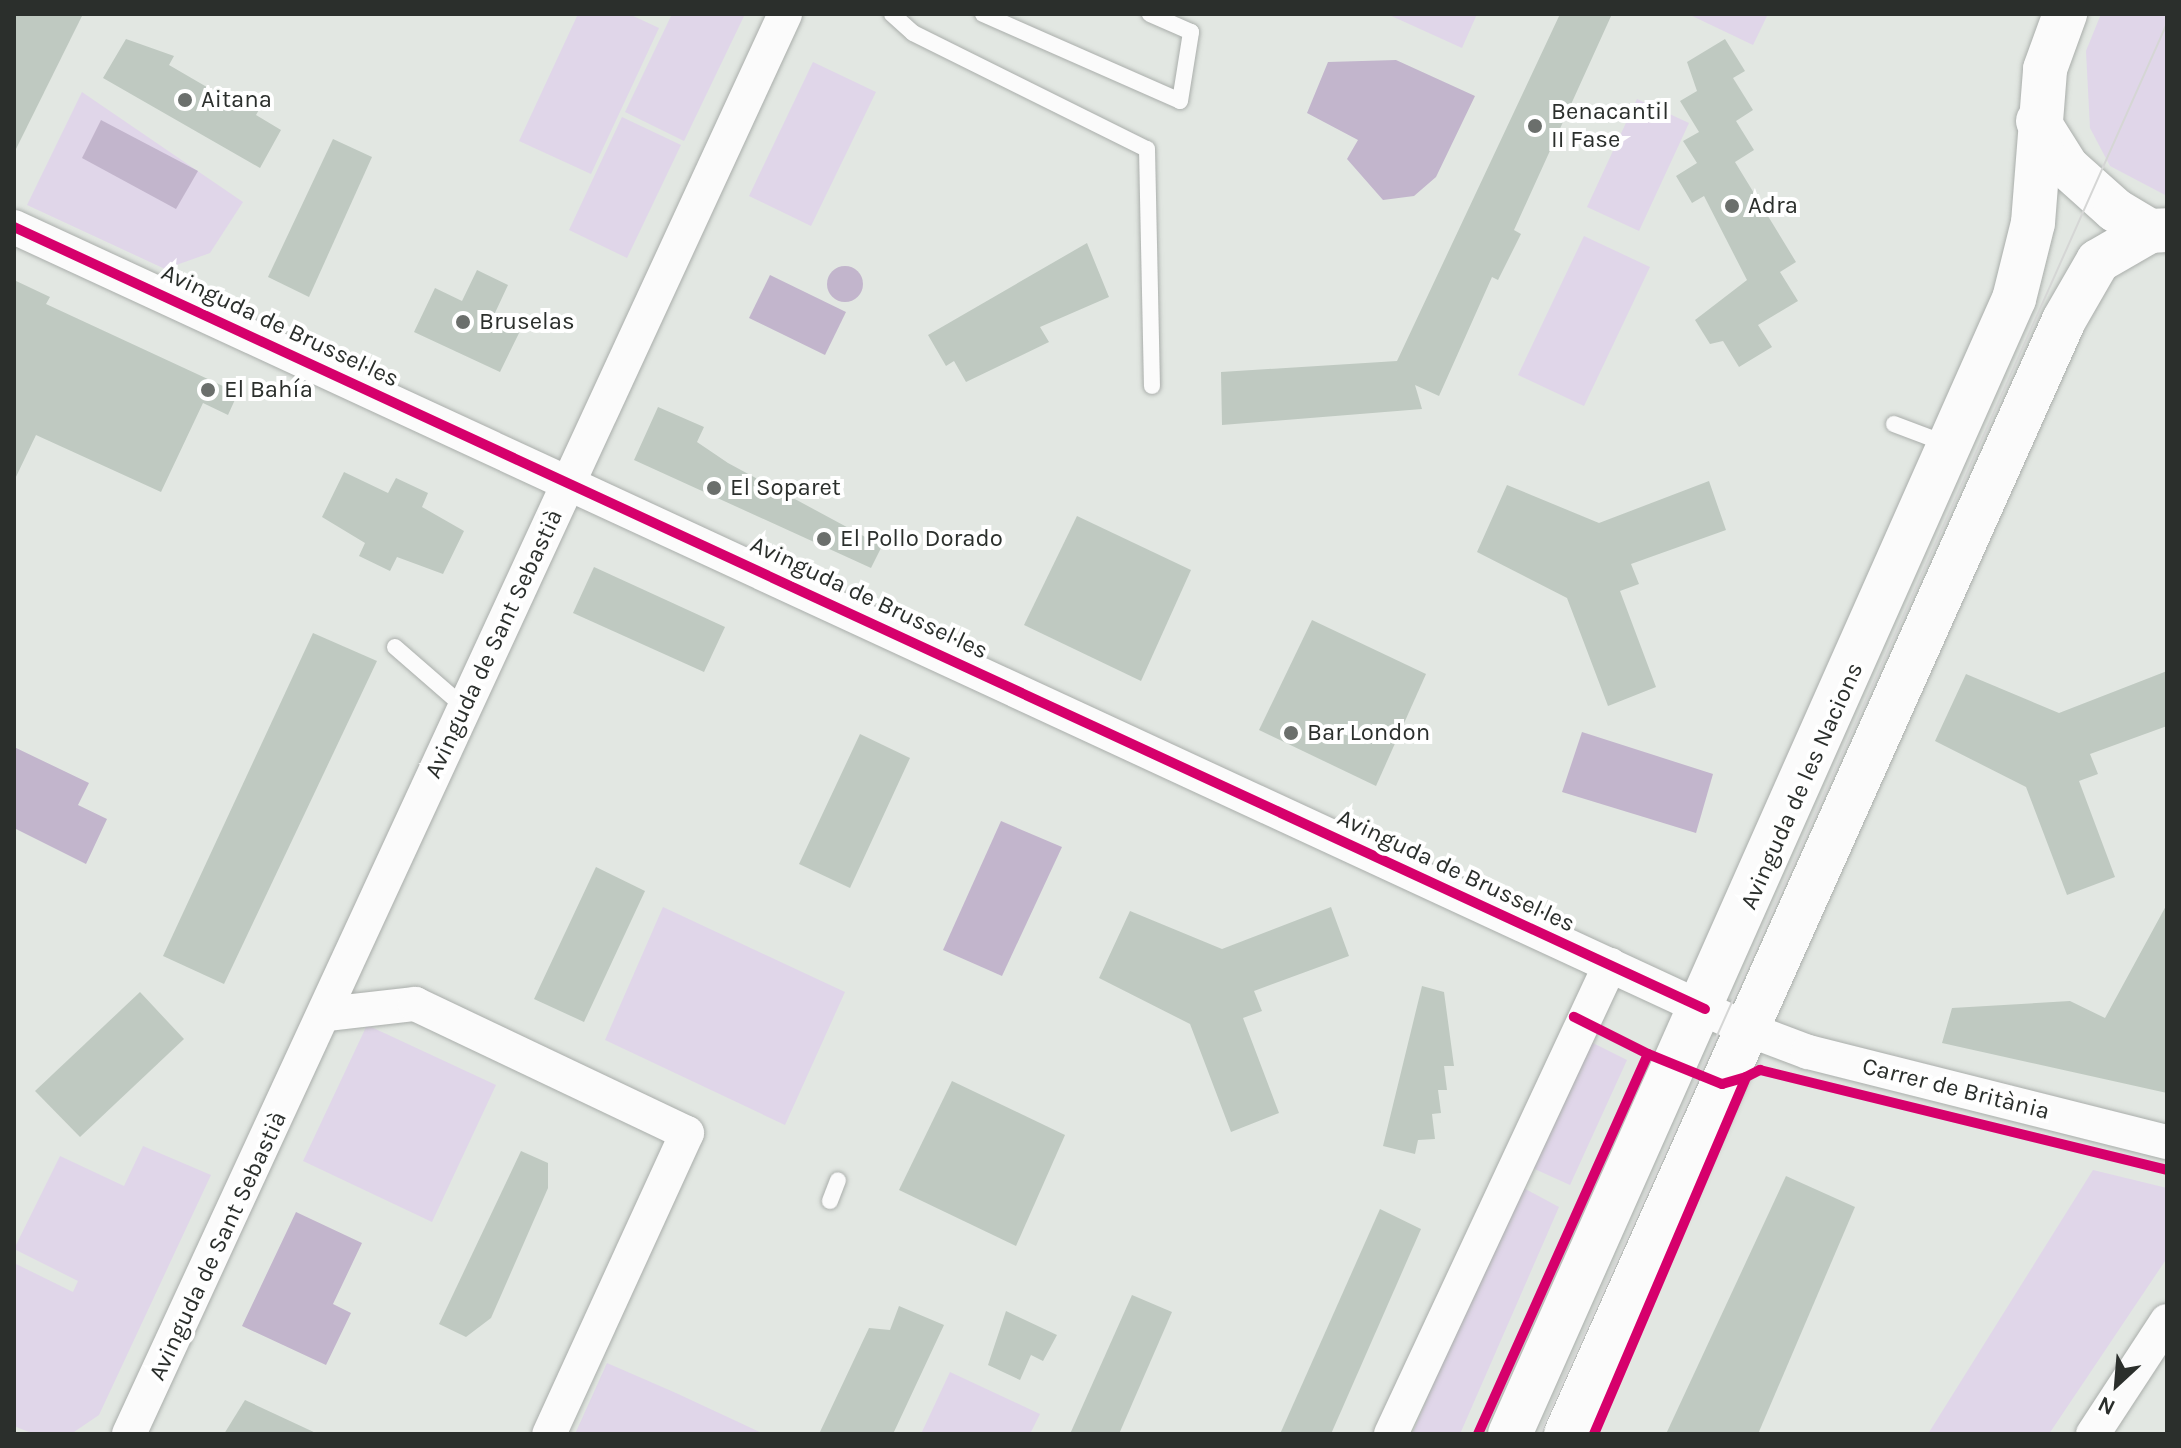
<!DOCTYPE html>
<meta charset="utf-8">
<style>
body{margin:0}
#map{position:relative;width:2181px;height:1448px;overflow:hidden;background:#e2e7e2;font-family:Karla,sans-serif}
div>[style]{position:absolute}
.green>*{inset:0;background:#e0d6e9}
.water>*{inset:0;background:#c2b5cc}
.round{border-radius:50%}
.building>*{inset:0;background:#bfc9c1}
.roads{filter:drop-shadow(0 0 2px #aaaeab) drop-shadow(0 0 2px #aaaeab)}
.service>*{height:16px;margin:-8px;padding:0 8px;transform-origin:8px;border-radius:8px;background:#fbfbfb}
.minor>*{height:34px;margin:-17px;padding:0 17px;transform-origin:17px;border-radius:17px;background:#fbfbfb}
.secondary>*{height:44px;margin:-22px;padding:0 22px;transform-origin:22px;border-radius:22px;background:#fbfbfb}
.tram>*{height:2px;margin:-1px;padding:0 1px;transform-origin:1px;border-radius:1px;background:#d5d6d5}
.cycleway>*{height:10px;margin:-5px;padding:0 5px;transform-origin:5px;border-radius:5px;background:#d6006c}
.dots>*{width:22px;height:22px;translate:-50% -50%;box-sizing:border-box;border:4px solid #fff;border-radius:50%}
span{translate:-50% -50%;white-space:nowrap;text-align:center;line-height:1.15;-webkit-text-stroke:8px #fff;paint-order:stroke}
.poi-label{font-size:24px;color:#2b2f2c}
.left{translate:0 -50%;text-align:left}
.street-label{font-size:24px;color:#2b2f2c}
.frame{position:absolute;inset:0;border:16px solid #2b2f2c;pointer-events:none}
.north{position:absolute;left:2077px;top:1344px;width:80px;height:80px;-webkit-text-stroke:6px #fff;paint-order:stroke;rotate:206deg;font-size:22px;font-weight:700;line-height:32px;text-align:center;color:#2b2f2c}
.north::after{content:'';display:block;margin:auto;width:28px;height:36px;background:#2b2f2c;clip-path:polygon(50% 0,100% 100%,50% 72%,0 100%)}
</style>
<div id="map">
<div class="green">
<div style="clip-path:polygon(578px 14px,629px 14px,659px 28px,591px 174px,519px 141px)"></div>
<div style="clip-path:polygon(672px 14px,745px 14px,684px 141px,625px 112px)"></div>
<div style="clip-path:polygon(1387px 14px,1477px 14px,1462px 48px)"></div>
<div style="clip-path:polygon(1688px 14px,1768px 14px,1753px 45px)"></div>
<div style="clip-path:polygon(2101px 14px,2167px 14px,2167px 196px,2110px 166px,2090px 128px,2086px 51px)"></div>
<div style="clip-path:polygon(813px 62px,876px 92px,811px 226px,749px 196px)"></div>
<div style="clip-path:polygon(82px 92px,243px 202px,210px 253px,165px 269px,27px 205px)"></div>
<div style="clip-path:polygon(1637px 99px,1689px 123px,1639px 231px,1587px 207px)"></div>
<div style="clip-path:polygon(622px 117px,681px 145px,627px 258px,569px 230px)"></div>
<div style="clip-path:polygon(1584px 236px,1650px 267px,1584px 406px,1518px 375px)"></div>
<div style="clip-path:polygon(663px 907px,845px 992px,785px 1125px,605px 1040px)"></div>
<div style="clip-path:polygon(367px 1025px,496px 1085px,432px 1222px,303px 1161px)"></div>
<div style="clip-path:polygon(1587px 1040px,1627px 1060px,1570px 1185px,1528px 1166px)"></div>
<div style="clip-path:polygon(143px 1146px,211px 1175px,99px 1415px,71px 1434px,34px 1434px,14px 1426px,14px 1263px,73px 1292px,78px 1281px,14px 1249px,60px 1156px,124px 1186px)"></div>
<div style="clip-path:polygon(2093px 1170px,2167px 1188px,2167px 1258px,2049px 1434px,1928px 1434px)"></div>
<div style="clip-path:polygon(1518px 1185px,1559px 1207px,1460px 1434px,1412px 1434px)"></div>
<div style="clip-path:polygon(607px 1363px,676px 1393px,764px 1434px,575px 1434px)"></div>
<div style="clip-path:polygon(950px 1372px,1040px 1414px,1030px 1434px,921px 1434px)"></div>
</div>
<div class="water">
<div style="clip-path:polygon(1396px 60px,1475px 96px,1436px 177px,1414px 196px,1383px 200px,1347px 159px,1358px 140px,1307px 113px,1328px 62px)"></div>
<div style="clip-path:polygon(101px 120px,198px 171px,176px 209px,82px 158px)"></div>
<div class="round" style="left:827px;top:266px;width:36px;height:36px"></div>
<div style="clip-path:polygon(770px 275px,846px 312px,825px 355px,749px 318px)"></div>
<div style="clip-path:polygon(1582px 732px,1713px 774px,1696px 833px,1562px 792px)"></div>
<div style="clip-path:polygon(14px 747px,89px 783px,78px 805px,107px 819px,86px 864px,14px 828px)"></div>
<div style="clip-path:polygon(1001px 821px,1062px 847px,1002px 976px,943px 950px)"></div>
<div style="clip-path:polygon(296px 1212px,362px 1243px,333px 1304px,351px 1313px,326px 1365px,242px 1326px)"></div>
</div>
<div class="building">
<div style="clip-path:polygon(14px 14px,83px 14px,14px 153px)"></div>
<div style="clip-path:polygon(1560px 14px,1612px 14px,1514px 230px,1521px 234px,1498px 280px,1492px 277px,1439px 396px,1415px 385px,1422px 409px,1222px 425px,1221px 372px,1397px 361px)"></div>
<div style="clip-path:polygon(126px 39px,174px 56px,169px 65px,236px 104px,242px 95px,261px 106px,256px 115px,281px 130px,260px 168px,103px 78px)"></div>
<div style="clip-path:polygon(1725px 39px,1745px 71px,1733px 78px,1753px 110px,1736px 121px,1754px 150px,1735px 162px,1796px 262px,1780px 272px,1798px 301px,1758px 325px,1772px 347px,1739px 367px,1723px 341px,1710px 344px,1695px 320px,1747px 280px,1704px 196px,1692px 203px,1676px 176px,1697px 163px,1683px 141px,1699px 132px,1680px 101px,1697px 91px,1687px 62px)"></div>
<div style="clip-path:polygon(333px 139px,372px 157px,309px 297px,268px 277px)"></div>
<div style="clip-path:polygon(1087px 243px,1109px 297px,1040px 327px,1049px 342px,966px 382px,954px 361px,946px 366px,928px 335px)"></div>
<div style="clip-path:polygon(477px 270px,508px 285px,494px 315px,521px 329px,500px 372px,414px 332px,435px 288px,462px 301px)"></div>
<div style="clip-path:polygon(14px 280px,50px 297px,46px 304px,238px 393px,228px 415px,203px 403px,161px 492px,36px 435px,14px 481px)"></div>
<div style="clip-path:polygon(658px 407px,704px 427px,697px 442px,728px 463px,882px 546px,871px 568px,634px 460px)"></div>
<div style="clip-path:polygon(344px 472px,388px 493px,396px 478px,428px 493px,422px 507px,464px 531px,443px 574px,397px 557px,390px 571px,359px 556px,365px 543px,322px 517px)"></div>
<div style="clip-path:polygon(1709px 481px,1726px 530px,1631px 564px,1639px 584px,1620px 591px,1656px 687px,1608px 706px,1567px 598px,1477px 552px,1507px 485px,1599px 523px)"></div>
<div style="clip-path:polygon(1077px 516px,1191px 570px,1141px 681px,1024px 625px)"></div>
<div style="clip-path:polygon(594px 567px,725px 627px,704px 672px,573px 613px)"></div>
<div style="clip-path:polygon(1312px 620px,1426px 674px,1376px 786px,1259px 730px)"></div>
<div style="clip-path:polygon(313px 633px,377px 661px,224px 984px,163px 956px)"></div>
<div style="clip-path:polygon(2167px 671px,2167px 726px,2090px 754px,2098px 774px,2079px 781px,2115px 877px,2067px 895px,2026px 787px,1935px 741px,1966px 674px,2059px 713px)"></div>
<div style="clip-path:polygon(860px 734px,910px 758px,850px 888px,799px 864px)"></div>
<div style="clip-path:polygon(596px 867px,645px 891px,584px 1022px,534px 999px)"></div>
<div style="clip-path:polygon(2167px 904px,2167px 1093px,1942px 1043px,1952px 1008px,2070px 1001px,2105px 1018px)"></div>
<div style="clip-path:polygon(1331px 907px,1349px 956px,1254px 991px,1262px 1011px,1243px 1018px,1279px 1113px,1231px 1132px,1190px 1024px,1099px 978px,1130px 911px,1222px 949px)"></div>
<div style="clip-path:polygon(1422px 986px,1444px 992px,1454px 1066px,1444px 1066px,1447px 1090px,1438px 1090px,1441px 1113px,1432px 1114px,1435px 1139px,1418px 1140px,1415px 1154px,1383px 1146px)"></div>
<div style="clip-path:polygon(140px 992px,184px 1039px,80px 1137px,35px 1091px)"></div>
<div style="clip-path:polygon(952px 1081px,1065px 1135px,1016px 1246px,899px 1190px)"></div>
<div style="clip-path:polygon(521px 1151px,548px 1163px,548px 1188px,491px 1318px,466px 1337px,439px 1324px)"></div>
<div style="clip-path:polygon(1786px 1176px,1855px 1207px,1758px 1434px,1666px 1434px)"></div>
<div style="clip-path:polygon(1380px 1209px,1421px 1229px,1331px 1434px,1280px 1434px)"></div>
<div style="clip-path:polygon(1132px 1295px,1172px 1312px,1119px 1434px,1070px 1434px)"></div>
<div style="clip-path:polygon(899px 1306px,944px 1325px,893px 1434px,819px 1434px,869px 1328px,890px 1330px)"></div>
<div style="clip-path:polygon(1006px 1311px,1057px 1335px,1043px 1361px,1031px 1355px,1020px 1380px,988px 1365px)"></div>
<div style="clip-path:polygon(245px 1400px,318px 1434px,224px 1434px)"></div>
</div>
<div class="roads">
<div class="service">
<div style="left:892px;top:14px;width:28px;rotate:42deg"></div>
<div style="left:913px;top:33px;width:261px;rotate:26.4deg"></div>
<div style="left:1147px;top:149px;width:237px;rotate:88.8deg"></div>
<div style="left:983px;top:14px;width:215px;rotate:23.8deg"></div>
<div style="left:1180px;top:101px;width:70px;rotate:-80.9deg"></div>
<div style="left:1191px;top:32px;width:45px;rotate:-156.3deg"></div>
<div style="left:1894px;top:424px;width:57px;rotate:20.7deg"></div>
<div style="left:395px;top:647px;width:91px;rotate:41deg"></div>
<div style="left:830px;top:1201px;width:22px;rotate:-69deg"></div>
</div>
<div class="minor">
<div style="left:14px;top:227px;width:1910px;rotate:24.83deg"></div>
<div style="left:1747px;top:1029px;width:65px;rotate:20.7deg"></div>
<div style="left:1808px;top:1052px;width:370px;rotate:14.1deg"></div>
<div style="left:327px;top:1014px;width:89px;rotate:-6.5deg"></div>
<div style="left:415px;top:1004px;width:301px;rotate:25.4deg"></div>
<div style="left:687px;top:1133px;width:331px;rotate:114.6deg"></div>
<div style="left:129px;top:1434px;width:1564px;rotate:-65.2deg"></div>
<div style="left:1391px;top:1434px;width:518px;rotate:-64.97deg"></div>
<div style="left:2093px;top:1434px;width:135px;rotate:-56.8deg"></div>
</div>
<div class="secondary">
<div style="left:2038px;top:121px;width:54px;rotate:57.8deg"></div>
<div style="left:2067px;top:167px;width:64px;rotate:41.9deg"></div>
<div style="left:2115px;top:210px;width:41px;rotate:31deg"></div>
<div style="left:2150px;top:231px;width:17px;rotate:-3deg"></div>
<div style="left:1510px;top:1434px;width:1242px;rotate:-66.06deg"></div>
<div style="left:2014px;top:299px;width:78px;rotate:-76deg"></div>
<div style="left:2033px;top:223px;width:154px;rotate:-85.5deg"></div>
<div style="left:2045px;top:69px;width:59px;rotate:-70deg"></div>
<div style="left:1566px;top:1434px;width:1220px;rotate:-65.91deg"></div>
<div style="left:2064px;top:320px;width:68px;rotate:-60deg"></div>
<div style="left:2098px;top:261px;width:60px;rotate:-30deg"></div>
</div>
</div>
<div class="tram">
<div style="left:1540px;top:1434px;width:1544px;rotate:-66.04deg"></div>
</div>
<div class="cycleway">
<div style="left:14px;top:227px;width:1863px;rotate:24.82deg"></div>
<div style="left:1648px;top:1054px;width:80px;rotate:22.1deg"></div>
<div style="left:1722px;top:1084px;width:25px;rotate:-16deg"></div>
<div style="left:1478px;top:1434px;width:416px;rotate:-65.9deg"></div>
<div style="left:1648px;top:1054px;width:83px;rotate:-153.4deg"></div>
<div style="left:1594px;top:1434px;width:388px;rotate:-66.9deg"></div>
<div style="left:1746px;top:1077px;width:16px;rotate:-27deg"></div>
<div style="left:1760px;top:1070px;width:419px;rotate:13.8deg"></div>
</div>
<div class="dots">
<div style="left:185px;top:100px;background:#6b6f6c"></div>
<div style="left:1535px;top:126px;background:#6b6f6c"></div>
<div style="left:1732px;top:206px;background:#6b6f6c"></div>
<div style="left:463px;top:322px;background:#6b6f6c"></div>
<div style="left:208px;top:390px;background:#6b6f6c"></div>
<div style="left:714px;top:488px;background:#6b6f6c"></div>
<div style="left:824px;top:539px;background:#6b6f6c"></div>
<div style="left:1291px;top:733px;background:#6b6f6c"></div>
</div>
<div class="poi-label">
<span class="left" style="left:201px;top:100px">Aitana</span>
<span class="left" style="left:1551px;top:126px">Benacantil<br>II Fase</span>
<span class="left" style="left:1748px;top:206px">Adra</span>
<span class="left" style="left:479px;top:322px">Bruselas</span>
<span class="left" style="left:224px;top:390px">El Bahía</span>
<span class="left" style="left:730px;top:488px">El Soparet</span>
<span class="left" style="left:840px;top:539px">El Pollo Dorado</span>
<span class="left" style="left:1307px;top:733px">Bar London</span>
</div>
<div class="street-label">
<span style="left:280px;top:326px;rotate:25deg">Avinguda de Brussel·les</span>
<span style="left:869px;top:598px;rotate:25deg">Avinguda de Brussel·les</span>
<span style="left:494px;top:644px;rotate:-65deg">Avinguda de Sant Sebastià</span>
<span style="left:1802px;top:786px;rotate:-66deg">Avinguda de les Nacions</span>
<span style="left:1456px;top:871px;rotate:25deg">Avinguda de Brussel·les</span>
<span style="left:1956px;top:1089px;rotate:14deg">Carrer de Britània</span>
<span style="left:218px;top:1246px;rotate:-65deg">Avinguda de Sant Sebastià</span>
</div>
<div class="frame"></div>
<div class="north">N</div>
</div>
